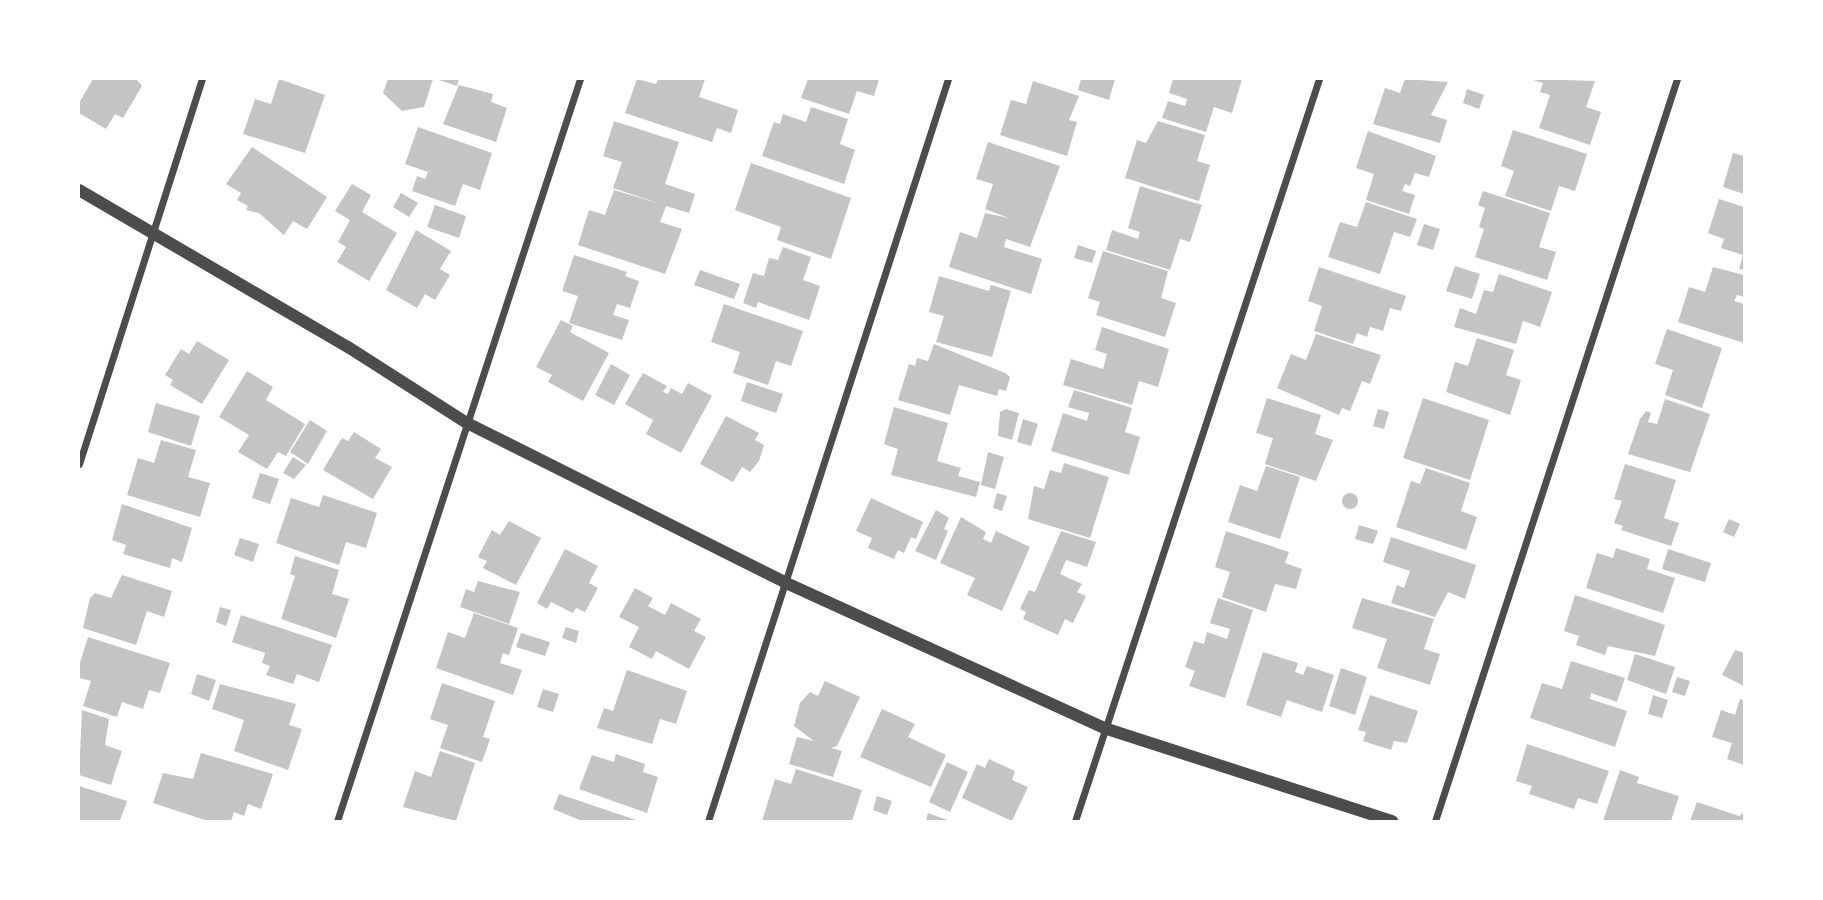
<!DOCTYPE html>
<style>
body{margin:0}
#map{position:relative;width:1823px;height:900px;overflow:hidden;background:#fff;font-family:"PT Sans",sans-serif}
div>[style]{position:absolute}
.building>*{inset:0;background:#c4c4c4}
.round{border-radius:50%}
.minor>*{height:7px;margin:-3.5px;padding:0 3.5px;transform-origin:3.5px;border-radius:3.5px;background:#4c4c4c}
.tertiary>*{height:12px;margin:-6px;padding:0 6px;transform-origin:6px;border-radius:6px;background:#4c4c4c}
span{translate:-50% -50%;white-space:nowrap;text-align:center;line-height:1.15;-webkit-text-stroke:5px #fff;paint-order:stroke}
.frame{position:absolute;inset:0;border:80px solid #fff;pointer-events:none}
</style>
<div id="map">
<div class="building">
<div style="clip-path:polygon(93px 79px,136px 79px,142px 86px,123px 118px,115px 114px,106px 129px,79px 113px,79px 103px)"></div>
<div style="clip-path:polygon(279px 79px,325px 95px,305px 153px,243px 134px,255px 99px,271px 104px)"></div>
<div style="clip-path:polygon(388px 79px,433px 79px,424px 107px,402px 111px,383px 93px)"></div>
<div style="clip-path:polygon(436px 79px,459px 79px,457px 86px)"></div>
<div style="clip-path:polygon(637px 79px,656px 84px,658px 79px,705px 79px,699px 97px,738px 110px,731px 133px,717px 128px,712px 142px,625px 113px)"></div>
<div style="clip-path:polygon(808px 79px,879px 79px,874px 96px,857px 91px,849px 114px,801px 98px)"></div>
<div style="clip-path:polygon(1081px 79px,1115px 79px,1109px 100px,1078px 90px)"></div>
<div style="clip-path:polygon(1173px 79px,1242px 79px,1232px 113px,1214px 107px,1206px 132px,1162px 118px,1168px 101px,1185px 106px,1187px 99px,1169px 93px)"></div>
<div style="clip-path:polygon(1405px 79px,1448px 82px,1431px 115px,1447px 120px,1440px 143px,1373px 124px,1385px 88px,1400px 93px)"></div>
<div style="clip-path:polygon(1530px 79px,1595px 81px,1586px 107px,1601px 112px,1590px 145px,1539px 128px,1550px 95px,1540px 92px,1543px 83px)"></div>
<div style="clip-path:polygon(1033px 81px,1079px 96px,1069px 120px,1077px 122px,1067px 156px,1000px 135px,1011px 100px,1026px 104px)"></div>
<div style="clip-path:polygon(459px 85px,493px 94px,491px 102px,507px 108px,496px 142px,443px 124px)"></div>
<div style="clip-path:polygon(1467px 89px,1484px 95px,1479px 109px,1463px 103px)"></div>
<div style="clip-path:polygon(811px 107px,848px 119px,840px 144px,855px 150px,844px 184px,762px 156px,774px 122px,780px 124px,783px 114px,806px 122px)"></div>
<div style="clip-path:polygon(614px 121px,679px 142px,665px 184px,695px 194px,689px 213px,666px 206px,660px 222px,682px 229px,665px 274px,578px 245px,589px 210px,605px 215px,614px 190px,661px 204px,613px 188px,622px 162px,603px 156px)"></div>
<div style="clip-path:polygon(1158px 121px,1205px 135px,1197px 161px,1210px 165px,1199px 201px,1125px 178px,1137px 140px,1146px 143px)"></div>
<div style="clip-path:polygon(418px 127px,492px 153px,480px 190px,463px 184px,455px 206px,412px 191px,417px 176px,425px 179px,428px 172px,405px 164px)"></div>
<div style="clip-path:polygon(1513px 130px,1587px 154px,1575px 191px,1559px 186px,1551px 211px,1505px 196px,1514px 171px,1501px 166px)"></div>
<div style="clip-path:polygon(1368px 131px,1436px 156px,1429px 177px,1415px 173px,1410px 186px,1405px 184px,1402px 191px,1415px 195px,1409px 214px,1366px 200px,1374px 174px,1356px 168px)"></div>
<div style="clip-path:polygon(988px 142px,1060px 166px,1030px 247px,1006px 239px,1004px 247px,1042px 259px,1031px 294px,949px 267px,960px 232px,977px 238px,985px 213px,1009px 218px,985px 209px,993px 184px,976px 179px)"></div>
<div style="clip-path:polygon(252px 147px,327px 197px,307px 229px,293px 221px,284px 235px,259px 213px,246px 210px,248px 206px,237px 200px,241px 193px,226px 184px)"></div>
<div style="clip-path:polygon(1733px 153px,1744px 156px,1744px 194px,1723px 187px)"></div>
<div style="clip-path:polygon(751px 163px,851px 198px,831px 259px,777px 240px,781px 227px,735px 210px)"></div>
<div style="clip-path:polygon(352px 184px,371px 195px,362px 212px,397px 233px,369px 281px,337px 262px,346px 247px,338px 242px,350px 220px,335px 211px)"></div>
<div style="clip-path:polygon(1140px 186px,1202px 205px,1190px 242px,1180px 239px,1170px 270px,1106px 250px,1112px 230px,1138px 239px,1140px 232px,1128px 228px)"></div>
<div style="clip-path:polygon(1483px 191px,1550px 213px,1539px 247px,1556px 252px,1547px 280px,1475px 257px,1484px 229px,1479px 227px,1485px 208px,1478px 205px)"></div>
<div style="clip-path:polygon(401px 193px,418px 203px,409px 217px,393px 207px)"></div>
<div style="clip-path:polygon(1719px 199px,1744px 207px,1744px 270px,1739px 269px,1743px 255px,1721px 248px,1724px 239px,1708px 233px)"></div>
<div style="clip-path:polygon(1366px 202px,1417px 219px,1410px 237px,1394px 232px,1380px 274px,1328px 257px,1340px 222px,1357px 227px)"></div>
<div style="clip-path:polygon(435px 205px,466px 216px,459px 238px,427px 227px)"></div>
<div style="clip-path:polygon(1424px 224px,1440px 229px,1433px 250px,1417px 245px)"></div>
<div style="clip-path:polygon(416px 230px,451px 251px,440px 269px,450px 275px,435px 300px,425px 294px,417px 308px,386px 290px)"></div>
<div style="clip-path:polygon(1078px 245px,1096px 251px,1092px 263px,1074px 258px)"></div>
<div style="clip-path:polygon(783px 247px,811px 257px,803px 280px,820px 286px,809px 320px,758px 302px,756px 308px,743px 303px,753px 273px,764px 276px,769px 258px,778px 260px)"></div>
<div style="clip-path:polygon(1103px 251px,1168px 271px,1161px 298px,1176px 303px,1165px 337px,1096px 315px,1100px 302px,1088px 298px)"></div>
<div style="clip-path:polygon(574px 255px,627px 272px,625px 276px,639px 281px,630px 308px,617px 304px,613px 315px,629px 320px,622px 340px,569px 323px,578px 296px,562px 291px)"></div>
<div style="clip-path:polygon(1455px 266px,1480px 274px,1472px 299px,1446px 291px)"></div>
<div style="clip-path:polygon(1319px 267px,1406px 296px,1401px 311px,1390px 308px,1383px 331px,1370px 327px,1367px 337px,1357px 333px,1353px 344px,1314px 331px,1322px 306px,1308px 301px)"></div>
<div style="clip-path:polygon(1713px 267px,1744px 275px,1744px 297px,1737px 295px,1734px 301px,1744px 304px,1744px 343px,1678px 322px,1689px 287px,1705px 292px)"></div>
<div style="clip-path:polygon(700px 270px,740px 284px,734px 299px,694px 285px)"></div>
<div style="clip-path:polygon(1499px 274px,1552px 292px,1540px 327px,1523px 321px,1516px 344px,1454px 327px,1460px 308px,1476px 314px,1484px 290px,1493px 292px)"></div>
<div style="clip-path:polygon(939px 276px,989px 291px,991px 285px,1011px 291px,992px 357px,936px 342px,944px 316px,929px 312px)"></div>
<div style="clip-path:polygon(724px 304px,803px 331px,791px 366px,776px 361px,768px 385px,733px 373px,740px 352px,711px 342px)"></div>
<div style="clip-path:polygon(561px 320px,573px 326px,570px 332px,609px 353px,583px 401px,548px 382px,552px 375px,536px 367px)"></div>
<div style="clip-path:polygon(1102px 327px,1169px 349px,1158px 387px,1139px 381px,1132px 405px,1063px 385px,1071px 359px,1103px 369px,1107px 354px,1095px 350px)"></div>
<div style="clip-path:polygon(1667px 329px,1722px 348px,1702px 408px,1665px 395px,1673px 370px,1655px 364px)"></div>
<div style="clip-path:polygon(1316px 334px,1381px 355px,1370px 384px,1362px 381px,1350px 411px,1342px 408px,1339px 415px,1277px 388px,1291px 354px,1306px 360px)"></div>
<div style="clip-path:polygon(1477px 338px,1514px 350px,1506px 375px,1521px 380px,1510px 415px,1446px 392px,1455px 362px,1468px 366px)"></div>
<div style="clip-path:polygon(197px 341px,229px 360px,202px 404px,170px 385px,173px 380px,165px 375px,181px 349px,189px 354px)"></div>
<div style="clip-path:polygon(934px 344px,1005px 373px,1010px 377px,1006px 391px,999px 389px,997px 396px,959px 385px,950px 415px,898px 400px,909px 364px,915px 366px,917px 358px,928px 361px)"></div>
<div style="clip-path:polygon(611px 364px,630px 375px,614px 405px,595px 395px)"></div>
<div style="clip-path:polygon(247px 371px,273px 387px,266px 400px,305px 424px,286px 456px,278px 452px,267px 469px,238px 452px,249px 435px,219px 417px)"></div>
<div style="clip-path:polygon(643px 373px,667px 386px,663px 392px,668px 394px,671px 388px,682px 394px,688px 383px,712px 396px,681px 453px,646px 434px,653px 420px,625px 404px)"></div>
<div style="clip-path:polygon(747px 382px,783px 394px,776px 413px,741px 401px)"></div>
<div style="clip-path:polygon(1074px 390px,1132px 408px,1125px 432px,1140px 437px,1129px 475px,1051px 451px,1063px 413px,1087px 421px,1089px 413px,1068px 407px)"></div>
<div style="clip-path:polygon(1267px 398px,1321px 415px,1315px 434px,1333px 440px,1316px 481px,1265px 464px,1273px 438px,1256px 433px)"></div>
<div style="clip-path:polygon(1423px 398px,1489px 420px,1470px 480px,1403px 458px)"></div>
<div style="clip-path:polygon(1665px 399px,1710px 414px,1690px 472px,1628px 454px,1640px 419px,1646px 411px,1651px 413px,1648px 422px,1657px 424px)"></div>
<div style="clip-path:polygon(156px 403px,200px 416px,191px 446px,148px 432px)"></div>
<div style="clip-path:polygon(894px 407px,948px 423px,937px 461px,961px 468px,958px 476px,980px 482px,976px 497px,891px 475px,898px 449px,884px 444px)"></div>
<div style="clip-path:polygon(1006px 409px,1019px 413px,1012px 440px,998px 436px,1000px 412px)"></div>
<div style="clip-path:polygon(1378px 409px,1389px 412px,1384px 429px,1373px 426px)"></div>
<div style="clip-path:polygon(726px 416px,759px 433px,755px 440px,764px 445px,759px 461px,750px 472px,742px 467px,733px 482px,700px 464px)"></div>
<div style="clip-path:polygon(1023px 419px,1038px 424px,1031px 446px,1017px 442px)"></div>
<div style="clip-path:polygon(310px 420px,327px 431px,308px 464px,290px 452px)"></div>
<div style="clip-path:polygon(354px 432px,381px 449px,375px 458px,392px 467px,373px 499px,323px 470px,342px 438px,348px 441px)"></div>
<div style="clip-path:polygon(161px 440px,196px 450px,188px 477px,210px 483px,200px 517px,127px 495px,138px 458px,154px 463px)"></div>
<div style="clip-path:polygon(988px 452px,1004px 457px,995px 489px,981px 485px)"></div>
<div style="clip-path:polygon(293px 457px,306px 465px,294px 479px,283px 473px)"></div>
<div style="clip-path:polygon(1064px 463px,1109px 477px,1090px 538px,1028px 519px,1034px 486px,1044px 489px,1050px 470px,1061px 473px)"></div>
<div style="clip-path:polygon(1625px 464px,1676px 480px,1664px 518px,1679px 523px,1671px 546px,1621px 530px,1623px 526px,1614px 523px,1622px 501px,1614px 499px)"></div>
<div style="clip-path:polygon(1266px 466px,1300px 477px,1280px 539px,1228px 522px,1240px 485px,1257px 491px)"></div>
<div style="clip-path:polygon(1426px 468px,1470px 483px,1461px 511px,1477px 517px,1466px 550px,1396px 527px,1411px 481px,1420px 484px)"></div>
<div style="clip-path:polygon(260px 473px,279px 479px,270px 504px,252px 498px)"></div>
<div class="round" style="left:1342px;top:493px;width:16px;height:16px"></div>
<div style="clip-path:polygon(997px 493px,1007px 496px,1002px 511px,993px 508px)"></div>
<div style="clip-path:polygon(323px 495px,377px 513px,366px 548px,346px 542px,339px 565px,276px 543px,291px 498px,319px 507px)"></div>
<div style="clip-path:polygon(871px 498px,923px 522px,916px 539px,911px 537px,904px 553px,898px 550px,894px 559px,868px 548px,872px 538px,856px 531px)"></div>
<div style="clip-path:polygon(122px 504px,192px 528px,182px 562px,172px 558px,170px 568px,123px 554px,126px 545px,112px 540px)"></div>
<div style="clip-path:polygon(936px 510px,949px 518px,944px 529px,948px 531px,936px 560px,915px 551px)"></div>
<div style="clip-path:polygon(961px 517px,986px 532px,983px 539px,991px 543px,996px 531px,1030px 547px,1002px 611px,967px 595px,975px 578px,940px 563px)"></div>
<div style="clip-path:polygon(1729px 519px,1740px 524px,1734px 537px,1723px 532px)"></div>
<div style="clip-path:polygon(509px 521px,541px 538px,516px 585px,483px 568px,487px 561px,478px 557px,492px 530px,500px 535px)"></div>
<div style="clip-path:polygon(1359px 525px,1378px 531px,1373px 544px,1355px 539px)"></div>
<div style="clip-path:polygon(1061px 531px,1096px 542px,1087px 567px,1066px 560px,1060px 574px,1082px 584px,1077px 592px,1086px 596px,1073px 623px,1065px 619px,1058px 635px,1023px 619px,1026px 612px,1020px 609px,1029px 590px,1035px 592px)"></div>
<div style="clip-path:polygon(1226px 531px,1289px 552px,1285px 563px,1302px 569px,1296px 589px,1275px 584px,1266px 612px,1222px 597px,1230px 572px,1215px 567px)"></div>
<div style="clip-path:polygon(1391px 537px,1476px 565px,1465px 599px,1448px 592px,1435px 617px,1391px 603px,1397px 585px,1404px 588px,1410px 571px,1383px 562px)"></div>
<div style="clip-path:polygon(240px 538px,259px 544px,253px 562px,234px 555px)"></div>
<div style="clip-path:polygon(1616px 548px,1650px 559px,1647px 569px,1675px 578px,1663px 613px,1586px 588px,1597px 553px,1613px 558px)"></div>
<div style="clip-path:polygon(565px 549px,598px 566px,589px 583px,598px 588px,585px 612px,576px 608px,573px 613px,551px 602px,547px 609px,537px 603px)"></div>
<div style="clip-path:polygon(1668px 549px,1711px 563px,1705px 582px,1662px 569px)"></div>
<div style="clip-path:polygon(295px 556px,339px 570px,332px 594px,349px 599px,336px 638px,281px 619px,295px 576px,290px 574px)"></div>
<div style="clip-path:polygon(122px 575px,172px 591px,164px 617px,147px 611px,136px 645px,83px 628px,90px 598px,95px 593px,111px 598px)"></div>
<div style="clip-path:polygon(478px 581px,520px 592px,509px 624px,460px 607px,466px 589px,474px 592px)"></div>
<div style="clip-path:polygon(635px 588px,653px 598px,648px 606px,665px 615px,671px 603px,701px 619px,694px 631px,706px 637px,689px 669px,656px 651px,652px 659px,629px 647px,639px 627px,619px 617px)"></div>
<div style="clip-path:polygon(1575px 595px,1665px 625px,1655px 656px,1608px 646px,1605px 655px,1576px 645px,1579px 636px,1564px 631px)"></div>
<div style="clip-path:polygon(1218px 598px,1253px 610px,1225px 698px,1189px 686px,1195px 671px,1185px 667px,1194px 641px,1204px 644px,1207px 632px,1227px 639px,1230px 629px,1210px 623px)"></div>
<div style="clip-path:polygon(1362px 598px,1434px 619px,1424px 649px,1440px 654px,1430px 685px,1377px 668px,1387px 639px,1352px 628px)"></div>
<div style="clip-path:polygon(220px 607px,231px 610px,226px 626px,216px 622px)"></div>
<div style="clip-path:polygon(474px 613px,518px 628px,509px 655px,503px 653px,500px 663px,522px 670px,513px 695px,436px 668px,448px 632px,465px 638px)"></div>
<div style="clip-path:polygon(241px 615px,332px 645px,319px 682px,297px 674px,293px 684px,266px 675px,270px 666px,262px 663px,265px 653px,232px 642px)"></div>
<div style="clip-path:polygon(566px 627px,579px 631px,576px 643px,562px 638px)"></div>
<div style="clip-path:polygon(521px 633px,550px 642px,545px 656px,516px 647px)"></div>
<div style="clip-path:polygon(88px 637px,170px 663px,160px 693px,149px 690px,143px 709px,122px 702px,117px 717px,83px 706px,91px 681px,79px 678px,79px 666px)"></div>
<div style="clip-path:polygon(1735px 650px,1744px 653px,1744px 686px,1722px 675px)"></div>
<div style="clip-path:polygon(1263px 652px,1298px 663px,1295px 672px,1303px 675px,1307px 666px,1334px 675px,1322px 712px,1287px 700px,1281px 717px,1246px 705px)"></div>
<div style="clip-path:polygon(1635px 654px,1675px 667px,1666px 694px,1627px 680px)"></div>
<div style="clip-path:polygon(1571px 661px,1625px 678px,1617px 702px,1591px 693px,1590px 699px,1627px 711px,1615px 747px,1530px 718px,1542px 683px,1562px 689px)"></div>
<div style="clip-path:polygon(1341px 668px,1367px 677px,1355px 715px,1329px 706px)"></div>
<div style="clip-path:polygon(627px 670px,687px 691px,676px 724px,660px 719px,652px 744px,597px 728px,604px 708px,613px 711px)"></div>
<div style="clip-path:polygon(197px 674px,216px 680px,209px 701px,191px 694px)"></div>
<div style="clip-path:polygon(1677px 677px,1690px 681px,1685px 696px,1672px 692px)"></div>
<div style="clip-path:polygon(825px 681px,860px 697px,837px 746px,831px 748px,842px 751px,833px 777px,789px 764px,797px 737px,814px 741px,794px 726px,800px 703px,810px 692px,818px 696px)"></div>
<div style="clip-path:polygon(442px 683px,495px 701px,483px 737px,490px 739px,482px 762px,440px 748px,448px 725px,430px 719px)"></div>
<div style="clip-path:polygon(220px 684px,296px 704px,289px 725px,302px 729px,288px 770px,234px 751px,244px 720px,212px 709px)"></div>
<div style="clip-path:polygon(543px 689px,559px 694px,553px 712px,537px 707px)"></div>
<div style="clip-path:polygon(1370px 695px,1418px 711px,1407px 743px,1394px 741px,1391px 750px,1363px 741px,1366px 732px,1358px 730px)"></div>
<div style="clip-path:polygon(1653px 695px,1668px 700px,1662px 718px,1648px 714px)"></div>
<div style="clip-path:polygon(1740px 699px,1744px 700px,1744px 765px,1727px 759px,1732px 743px,1712px 737px,1721px 710px,1735px 715px)"></div>
<div style="clip-path:polygon(882px 709px,915px 724px,908px 737px,946px 755px,931px 787px,860px 757px)"></div>
<div style="clip-path:polygon(82px 710px,109px 719px,105px 745px,122px 751px,111px 785px,79px 775px)"></div>
<div style="clip-path:polygon(1527px 744px,1609px 771px,1597px 804px,1578px 798px,1574px 809px,1529px 794px,1532px 786px,1516px 781px)"></div>
<div style="clip-path:polygon(440px 751px,475px 763px,456px 821px,403px 807px,415px 771px,431px 777px)"></div>
<div style="clip-path:polygon(201px 753px,273px 774px,261px 809px,248px 804px,244px 816px,234px 812px,231px 821px,208px 821px,153px 803px,163px 773px,193px 779px)"></div>
<div style="clip-path:polygon(616px 754px,645px 764px,643px 772px,658px 777px,647px 813px,579px 789px,592px 755px,614px 762px)"></div>
<div style="clip-path:polygon(989px 759px,1015px 771px,1012px 780px,1028px 787px,1012px 821px,962px 798px,977px 764px,985px 768px)"></div>
<div style="clip-path:polygon(947px 762px,968px 772px,950px 812px,929px 802px)"></div>
<div style="clip-path:polygon(796px 769px,862px 790px,852px 821px,762px 821px,775px 779px,791px 784px)"></div>
<div style="clip-path:polygon(1620px 770px,1639px 777px,1637px 783px,1679px 796px,1671px 821px,1603px 821px)"></div>
<div style="clip-path:polygon(79px 786px,127px 801px,120px 821px,79px 821px)"></div>
<div style="clip-path:polygon(559px 794px,639px 821px,582px 821px,553px 809px)"></div>
<div style="clip-path:polygon(877px 796px,892px 801px,887px 815px,873px 810px)"></div>
<div style="clip-path:polygon(1697px 802px,1739px 816px,1744px 812px,1744px 821px,1690px 821px)"></div>
<div style="clip-path:polygon(928px 813px,950px 821px,926px 821px)"></div>
</div>
<div class="minor">
<div style="left:79px;top:464px;width:404px;rotate:-72.3deg"></div>
<div style="left:337px;top:821px;width:781px;rotate:-71.87deg"></div>
<div style="left:708px;top:821px;width:780px;rotate:-72.08deg"></div>
<div style="left:1075px;top:821px;width:781px;rotate:-71.8deg"></div>
<div style="left:1435px;top:821px;width:780px;rotate:-71.94deg"></div>
</div>
<div class="tertiary">
<div style="left:79px;top:190px;width:311px;rotate:30.3deg"></div>
<div style="left:348px;top:347px;width:141px;rotate:32.6deg"></div>
<div style="left:467px;top:423px;width:355px;rotate:26.6deg"></div>
<div style="left:784px;top:582px;width:352px;rotate:24.5deg"></div>
<div style="left:1104px;top:728px;width:303px;rotate:17.9deg"></div>
</div>
<div class="frame"></div>
</div>
